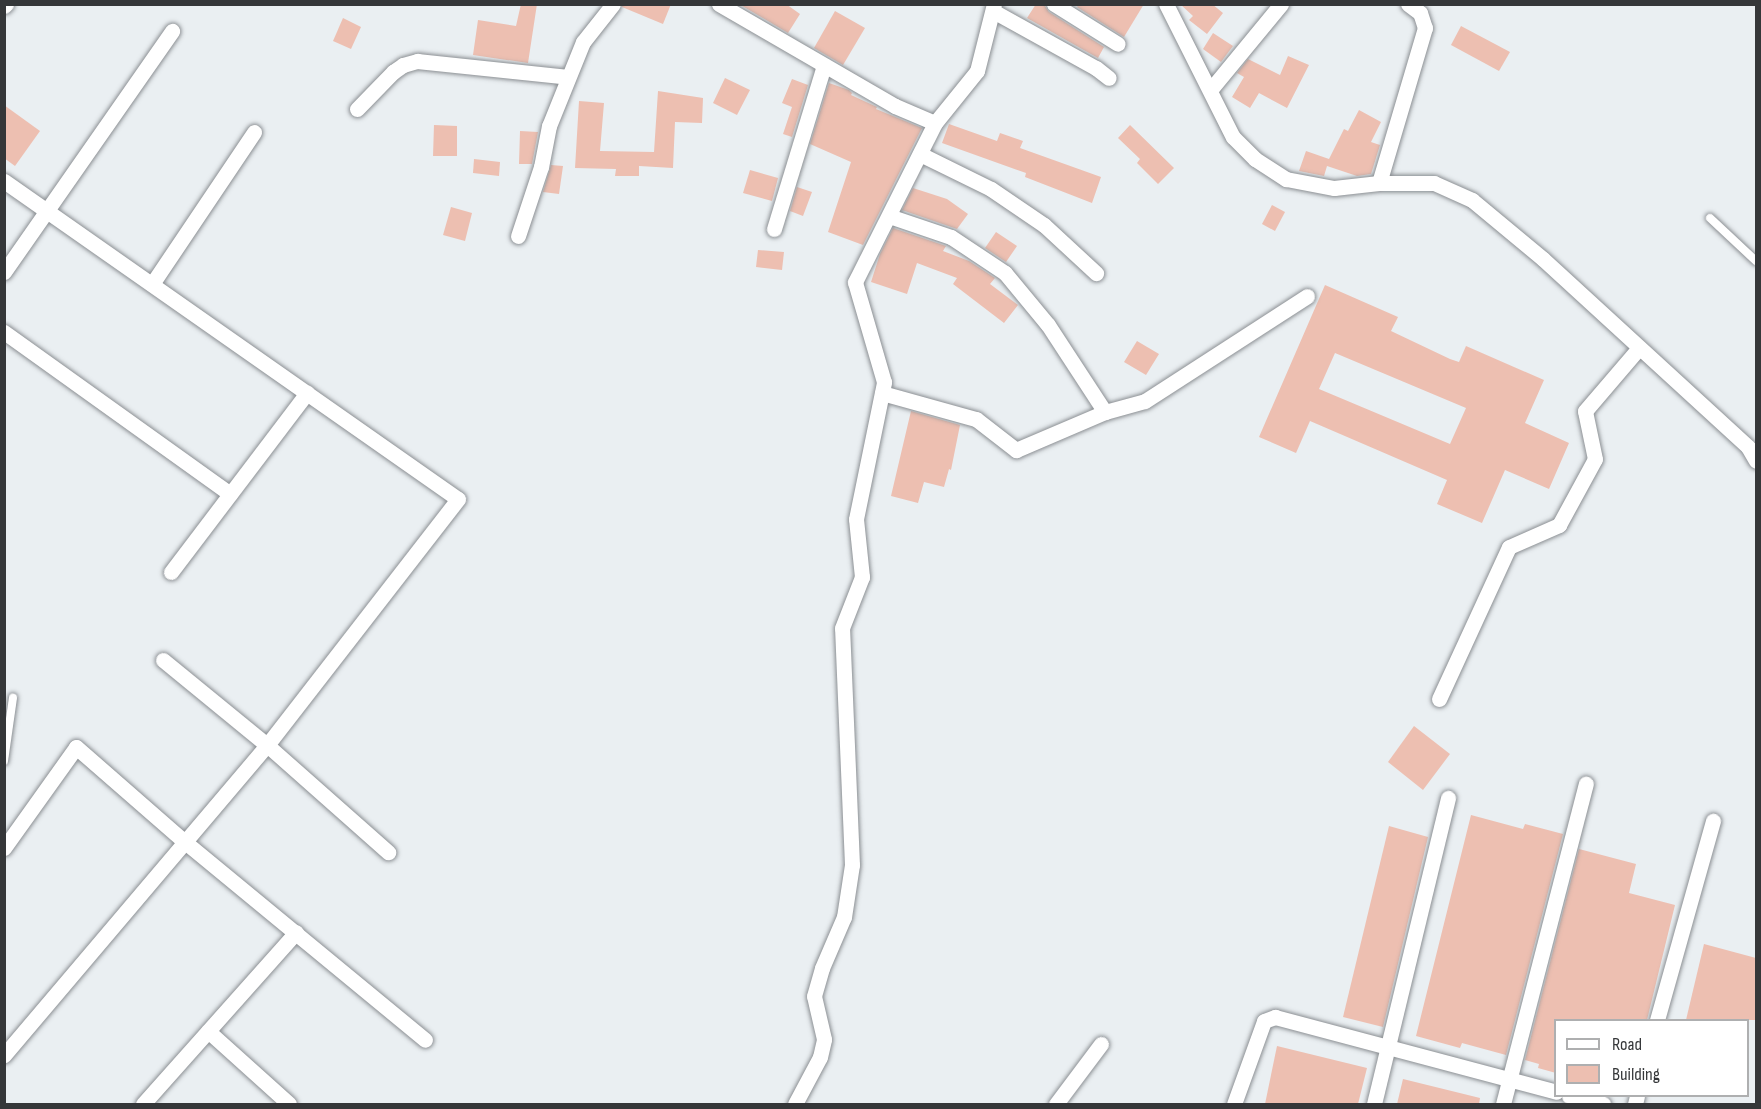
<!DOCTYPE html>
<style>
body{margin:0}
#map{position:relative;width:1761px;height:1109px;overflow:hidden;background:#eaeff2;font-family:"Sofia Sans Condensed",sans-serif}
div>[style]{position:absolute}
.building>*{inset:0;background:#edbfb1}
.roads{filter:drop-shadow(0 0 2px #8b8f93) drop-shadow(0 0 2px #8b8f93)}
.lane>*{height:8px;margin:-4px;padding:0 4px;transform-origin:4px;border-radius:4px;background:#fff}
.street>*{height:15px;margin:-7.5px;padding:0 7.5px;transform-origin:7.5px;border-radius:7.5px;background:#fff}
span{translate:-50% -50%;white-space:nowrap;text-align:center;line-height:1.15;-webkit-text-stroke:5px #fff;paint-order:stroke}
.frame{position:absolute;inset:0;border:6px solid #353739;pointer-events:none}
.legend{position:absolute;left:1554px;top:1019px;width:195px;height:78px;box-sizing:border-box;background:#fff;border:2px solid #aeafb0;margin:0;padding:8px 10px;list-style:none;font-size:18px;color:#353739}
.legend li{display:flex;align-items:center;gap:12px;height:30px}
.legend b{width:30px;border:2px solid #aeafb0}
</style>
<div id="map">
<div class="building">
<div style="clip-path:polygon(521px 4px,537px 4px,528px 63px,473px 55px,478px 20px,516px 26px)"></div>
<div style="clip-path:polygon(623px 4px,671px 4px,663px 24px,622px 7px)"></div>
<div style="clip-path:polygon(739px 4px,786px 4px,800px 14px,788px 33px)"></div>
<div style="clip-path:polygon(1036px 4px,1045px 6px,1049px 12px,1104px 47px,1098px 58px,1027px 18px)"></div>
<div style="clip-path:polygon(1079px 4px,1144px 4px,1124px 37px,1077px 7px)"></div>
<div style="clip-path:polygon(1180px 4px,1212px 4px,1223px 13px,1207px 34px,1189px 20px,1193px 16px)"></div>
<div style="clip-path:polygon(835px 11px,865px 28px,843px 65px,814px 48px)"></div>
<div style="clip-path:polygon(343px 18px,361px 27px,351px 49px,333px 41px)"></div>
<div style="clip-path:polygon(1461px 26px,1510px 52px,1499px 71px,1451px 45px)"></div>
<div style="clip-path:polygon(1213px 33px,1233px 46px,1221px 62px,1203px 49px)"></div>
<div style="clip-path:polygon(1288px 56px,1309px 65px,1287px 108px,1259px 93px,1250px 108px,1232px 97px,1244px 77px,1237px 73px,1248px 59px,1280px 75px)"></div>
<div style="clip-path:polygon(725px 78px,750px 90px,737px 115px,713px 103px)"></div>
<div style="clip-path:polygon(792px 79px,808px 85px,792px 137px,783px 134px,792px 107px,782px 103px)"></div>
<div style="clip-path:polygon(829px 83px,849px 90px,852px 93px,851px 95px,877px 107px,876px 109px,922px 128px,863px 245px,828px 232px,851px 162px,810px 144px)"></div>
<div style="clip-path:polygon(658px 91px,703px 98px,702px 123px,675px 122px,673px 168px,639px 166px,639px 176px,615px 176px,616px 169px,575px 168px,579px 101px,604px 103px,600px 151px,654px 152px)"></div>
<div style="clip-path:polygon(4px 105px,40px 131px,15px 166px,4px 158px)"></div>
<div style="clip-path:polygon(1359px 110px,1381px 122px,1371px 142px,1380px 145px,1371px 174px,1357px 176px,1327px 166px,1324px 176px,1299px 171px,1306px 151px,1329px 159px,1344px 129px,1348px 131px)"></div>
<div style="clip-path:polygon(949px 124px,997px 141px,1000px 133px,1023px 141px,1020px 148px,1101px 177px,1092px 203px,1025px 177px,1026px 173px,942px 143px)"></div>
<div style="clip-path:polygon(434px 125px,457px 126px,457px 156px,433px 156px)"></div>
<div style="clip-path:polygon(1130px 125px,1174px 168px,1158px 184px,1137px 163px,1140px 159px,1118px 138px)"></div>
<div style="clip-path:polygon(520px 131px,538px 132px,532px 164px,519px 164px)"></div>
<div style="clip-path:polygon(474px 159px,500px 162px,499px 176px,473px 173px)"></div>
<div style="clip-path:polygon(551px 165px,563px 166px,559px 194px,543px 192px)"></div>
<div style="clip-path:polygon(750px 170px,778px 178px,772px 201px,743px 193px)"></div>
<div style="clip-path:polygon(797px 187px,812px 192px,803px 216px,790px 211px)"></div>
<div style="clip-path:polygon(913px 188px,947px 199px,968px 214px,957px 229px,902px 210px)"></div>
<div style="clip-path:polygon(1272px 205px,1285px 212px,1275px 231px,1262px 224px)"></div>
<div style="clip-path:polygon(451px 207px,472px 213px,465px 241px,443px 235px)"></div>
<div style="clip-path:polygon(893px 228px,946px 246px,943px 251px,969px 261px,995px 278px,990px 284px,1018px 305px,1004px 323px,953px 284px,957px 278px,917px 263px,907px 294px,871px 282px,880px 254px)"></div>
<div style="clip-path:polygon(996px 232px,1017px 246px,1006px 262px,985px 248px)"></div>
<div style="clip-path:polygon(758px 250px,784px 252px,782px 270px,756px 267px)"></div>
<div style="clip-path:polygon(evenodd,1325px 285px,1398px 317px,1391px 331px,1450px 359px,1459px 362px,1466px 346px,1544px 380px,1525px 423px,1569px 443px,1549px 489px,1505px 470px,1482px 523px,1437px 504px,1447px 480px,1310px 421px,1296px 453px,1259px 437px,1325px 285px,1335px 353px,1466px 408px,1450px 444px,1319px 389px,1335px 353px)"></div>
<div style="clip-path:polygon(1137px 341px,1159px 354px,1146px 375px,1124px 362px)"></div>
<div style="clip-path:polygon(911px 411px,960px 425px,951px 470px,949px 469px,944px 487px,924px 482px,918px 503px,891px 496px)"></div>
<div style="clip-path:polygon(1414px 726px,1450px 754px,1423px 790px,1388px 762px)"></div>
<div style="clip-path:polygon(1471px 815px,1523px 829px,1525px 824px,1563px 834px,1506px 1055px,1462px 1043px,1460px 1048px,1416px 1036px)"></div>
<div style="clip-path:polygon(1389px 826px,1428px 837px,1383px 1027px,1343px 1017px)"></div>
<div style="clip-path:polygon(1579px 849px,1636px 864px,1629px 893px,1675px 905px,1647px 1020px,1556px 1020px,1556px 1073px,1538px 1068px,1539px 1064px,1525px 1060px)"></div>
<div style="clip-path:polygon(1704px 944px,1756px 958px,1756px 1020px,1686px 1020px)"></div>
<div style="clip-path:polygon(1277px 1046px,1367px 1068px,1358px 1104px,1265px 1104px)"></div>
<div style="clip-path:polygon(1403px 1079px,1480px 1098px,1479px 1104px,1397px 1104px)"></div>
</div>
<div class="roads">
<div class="lane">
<div style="left:1710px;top:218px;width:63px;rotate:43.1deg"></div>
<div style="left:4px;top:761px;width:64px;rotate:-81.9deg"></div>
</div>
<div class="street">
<div style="left:719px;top:4px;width:203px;rotate:30.1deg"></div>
<div style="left:895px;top:106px;width:43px;rotate:23deg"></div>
<div style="left:1054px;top:4px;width:75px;rotate:32deg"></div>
<div style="left:1166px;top:4px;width:149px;rotate:63.3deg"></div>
<div style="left:1233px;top:137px;width:31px;rotate:45deg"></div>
<div style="left:1255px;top:159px;width:37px;rotate:33deg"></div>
<div style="left:1286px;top:179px;width:49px;rotate:10.6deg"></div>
<div style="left:1334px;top:188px;width:45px;rotate:-6.3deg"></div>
<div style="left:1379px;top:183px;width:55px"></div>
<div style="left:1434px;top:183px;width:42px;rotate:24.1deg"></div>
<div style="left:1472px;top:200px;width:92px;rotate:39.7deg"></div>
<div style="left:1543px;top:259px;width:278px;rotate:42.5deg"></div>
<div style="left:1748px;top:447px;width:16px;rotate:60deg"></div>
<div style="left:4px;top:6px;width:3px;rotate:-45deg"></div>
<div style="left:993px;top:11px;width:118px;rotate:29deg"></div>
<div style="left:1096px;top:68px;width:16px;rotate:38deg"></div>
<div style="left:1211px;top:89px;width:110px;rotate:-50.5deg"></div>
<div style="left:357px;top:109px;width:52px;rotate:-45.8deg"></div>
<div style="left:393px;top:72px;width:12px;rotate:-35deg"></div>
<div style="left:403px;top:65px;width:15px;rotate:-16deg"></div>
<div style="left:417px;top:61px;width:152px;rotate:6deg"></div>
<div style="left:920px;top:154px;width:79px;rotate:26.2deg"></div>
<div style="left:991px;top:189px;width:64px;rotate:34.2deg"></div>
<div style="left:1044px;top:225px;width:71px;rotate:42.7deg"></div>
<div style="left:4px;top:181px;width:554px;rotate:35.01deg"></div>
<div style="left:458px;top:499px;width:311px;rotate:127.8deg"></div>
<div style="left:267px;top:745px;width:407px;rotate:130.3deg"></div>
<div style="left:1379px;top:183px;width:162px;rotate:-73.5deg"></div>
<div style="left:1425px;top:28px;width:16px;rotate:-108deg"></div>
<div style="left:1420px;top:13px;width:15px;rotate:-143deg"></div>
<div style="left:889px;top:216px;width:65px;rotate:18.7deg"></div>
<div style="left:951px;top:237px;width:65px;rotate:33.7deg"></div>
<div style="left:1005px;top:273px;width:67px;rotate:50.4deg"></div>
<div style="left:1048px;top:325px;width:104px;rotate:56.8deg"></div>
<div style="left:774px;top:229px;width:171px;rotate:-73deg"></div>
<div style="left:518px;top:236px;width:73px;rotate:-71.6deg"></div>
<div style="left:541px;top:167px;width:42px;rotate:-79deg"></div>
<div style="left:549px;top:126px;width:91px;rotate:-68deg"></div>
<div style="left:583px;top:42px;width:48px;rotate:-51.7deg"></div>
<div style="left:4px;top:272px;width:294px;rotate:-55.1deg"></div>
<div style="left:152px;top:284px;width:183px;rotate:-56.1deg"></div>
<div style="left:4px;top:332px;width:278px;rotate:35.6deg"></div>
<div style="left:882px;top:393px;width:98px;rotate:15.5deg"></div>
<div style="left:976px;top:419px;width:51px;rotate:37.8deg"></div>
<div style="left:1016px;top:450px;width:97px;rotate:-23.1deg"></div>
<div style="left:1105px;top:412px;width:41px;rotate:-15.4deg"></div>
<div style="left:1145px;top:401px;width:193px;rotate:-32.9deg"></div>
<div style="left:171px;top:572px;width:225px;rotate:-52.8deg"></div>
<div style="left:163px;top:660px;width:134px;rotate:39.3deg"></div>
<div style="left:267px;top:745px;width:162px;rotate:41.5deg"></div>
<div style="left:1439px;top:699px;width:167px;rotate:-65.3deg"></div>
<div style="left:1509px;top:547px;width:55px;rotate:-23.7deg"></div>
<div style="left:1559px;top:525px;width:75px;rotate:-61.4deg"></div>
<div style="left:1595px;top:459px;width:49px;rotate:-101.8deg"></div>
<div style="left:1585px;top:411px;width:83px;rotate:-49.4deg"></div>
<div style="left:4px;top:848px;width:124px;rotate:-54.5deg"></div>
<div style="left:76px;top:747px;width:145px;rotate:41.1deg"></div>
<div style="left:185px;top:842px;width:311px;rotate:39.5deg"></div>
<div style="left:1657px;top:1020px;width:207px;rotate:-74.3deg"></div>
<div style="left:208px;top:1031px;width:109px;rotate:42deg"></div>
<div style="left:1569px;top:1096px;width:35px;rotate:13deg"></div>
<div style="left:143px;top:1104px;width:230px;rotate:-48.3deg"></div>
<div style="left:795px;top:1104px;width:53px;rotate:-62deg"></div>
<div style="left:820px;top:1057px;width:18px;rotate:-77deg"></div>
<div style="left:824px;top:1039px;width:44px;rotate:-103.1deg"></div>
<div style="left:814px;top:996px;width:29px;rotate:-74deg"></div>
<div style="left:822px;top:968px;width:56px;rotate:-66.7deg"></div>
<div style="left:844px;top:917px;width:53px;rotate:-81.3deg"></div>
<div style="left:852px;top:865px;width:237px;rotate:-92.4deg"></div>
<div style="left:842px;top:628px;width:55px;rotate:-68.6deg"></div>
<div style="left:862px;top:577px;width:58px;rotate:-95.9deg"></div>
<div style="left:856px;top:519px;width:140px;rotate:-78.4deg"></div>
<div style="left:884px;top:382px;width:104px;rotate:-106.2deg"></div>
<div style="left:855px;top:282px;width:178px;rotate:-63.3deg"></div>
<div style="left:935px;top:123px;width:67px;rotate:-51.1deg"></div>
<div style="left:977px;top:71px;width:69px;rotate:-75.8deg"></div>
<div style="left:1056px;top:1104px;width:75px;rotate:-53.1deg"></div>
<div style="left:1234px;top:1104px;width:88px;rotate:-70.1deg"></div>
<div style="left:1264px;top:1021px;width:12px;rotate:-20deg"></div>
<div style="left:1275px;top:1017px;width:291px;rotate:14.9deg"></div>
<div style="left:1374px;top:1104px;width:315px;rotate:-76.4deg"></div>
<div style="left:1503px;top:1104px;width:331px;rotate:-75.5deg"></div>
<div style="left:1635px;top:1104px;width:8px;rotate:-76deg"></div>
</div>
</div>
<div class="frame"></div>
<ul class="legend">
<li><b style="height:8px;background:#fff"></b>Road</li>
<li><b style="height:16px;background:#edbfb1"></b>Building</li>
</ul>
</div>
